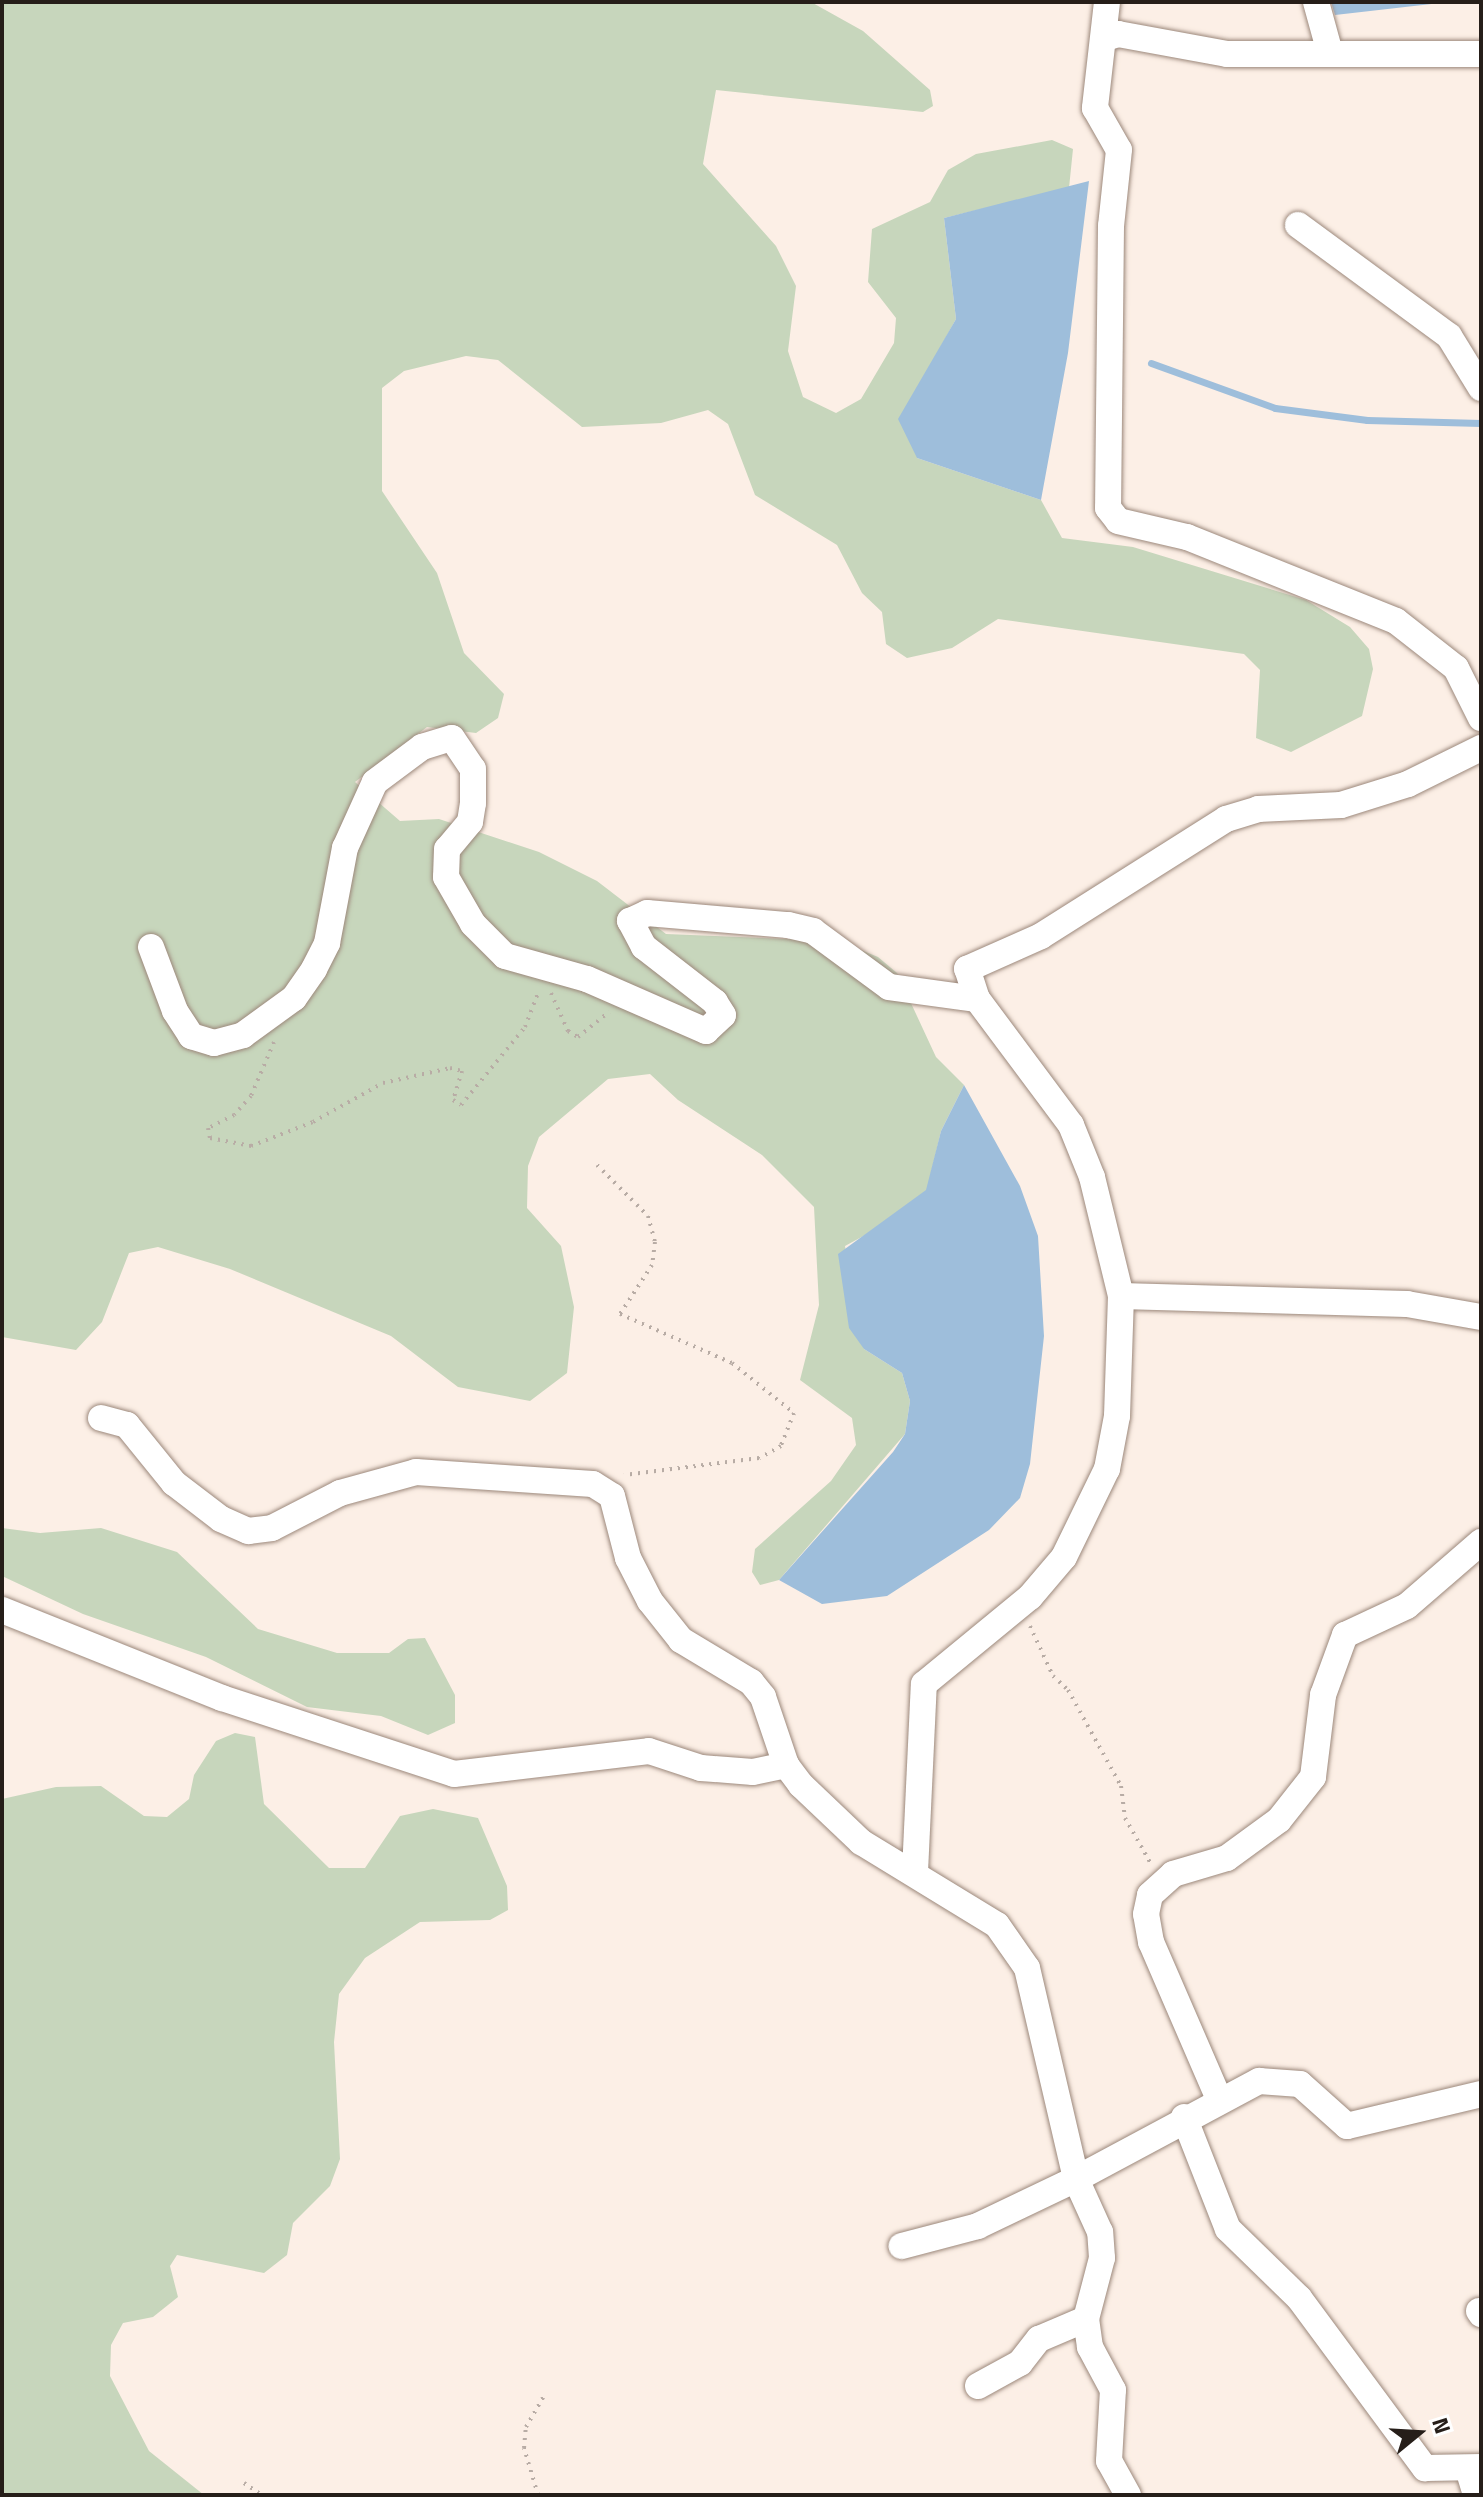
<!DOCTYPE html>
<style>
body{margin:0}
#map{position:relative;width:1483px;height:2497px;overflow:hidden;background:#fcefe6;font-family:"Titillium Web",sans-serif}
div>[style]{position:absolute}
.green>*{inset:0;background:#c7d6bc}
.water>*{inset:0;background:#9ebedb}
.stream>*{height:7px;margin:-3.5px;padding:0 3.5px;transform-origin:3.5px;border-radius:3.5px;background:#9ebedb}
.path>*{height:4px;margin-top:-2px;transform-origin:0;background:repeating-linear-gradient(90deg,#b8aca5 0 2px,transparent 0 8px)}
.roads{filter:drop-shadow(0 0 2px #9c887b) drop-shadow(0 0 2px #9c887b)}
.minor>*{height:26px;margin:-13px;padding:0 13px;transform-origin:13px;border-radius:13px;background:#fff}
span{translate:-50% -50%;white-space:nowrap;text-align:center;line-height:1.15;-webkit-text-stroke:7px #fff;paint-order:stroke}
.frame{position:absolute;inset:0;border:4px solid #261e19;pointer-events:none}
.north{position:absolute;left:1379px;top:2393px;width:80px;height:80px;-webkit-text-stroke:6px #fff;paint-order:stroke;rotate:72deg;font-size:22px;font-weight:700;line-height:32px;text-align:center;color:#261e19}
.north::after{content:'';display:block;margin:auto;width:28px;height:36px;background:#261e19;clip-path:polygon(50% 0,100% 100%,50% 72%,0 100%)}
</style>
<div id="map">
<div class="green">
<div style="clip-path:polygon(2px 2px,811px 2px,863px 31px,930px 90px,933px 106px,923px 112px,716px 90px,703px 164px,776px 246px,796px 286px,788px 351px,803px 397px,836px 413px,861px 399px,894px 343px,896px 318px,868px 282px,872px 229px,930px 202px,948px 170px,976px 154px,1052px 140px,1073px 149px,1069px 188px,944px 218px,956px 319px,930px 366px,917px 458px,1041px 500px,1062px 538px,1133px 547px,1306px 600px,1350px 627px,1369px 649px,1373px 669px,1362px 716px,1291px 752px,1256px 738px,1260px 670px,1244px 654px,998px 619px,952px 648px,907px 658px,886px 644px,882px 612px,862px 593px,837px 545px,755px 495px,728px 424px,708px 410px,661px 423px,582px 427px,498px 360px,466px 356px,404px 371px,382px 388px,382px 491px,437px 573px,464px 653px,504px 694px,498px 718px,476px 733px,427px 727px,355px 782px,400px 821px,439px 819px,539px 852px,597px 881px,666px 934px,839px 941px,878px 957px,897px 973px,936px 1057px,964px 1085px,941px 1131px,927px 1190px,891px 1221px,845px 1246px,864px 1349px,902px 1373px,910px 1401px,905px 1434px,779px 1580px,760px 1585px,752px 1572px,755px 1549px,831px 1481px,856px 1445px,852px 1418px,800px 1380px,819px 1305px,814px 1207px,762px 1155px,678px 1100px,650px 1074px,608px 1079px,539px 1137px,528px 1166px,527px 1208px,561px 1246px,574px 1307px,567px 1373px,530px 1401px,458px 1387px,391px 1336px,230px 1269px,158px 1247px,129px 1253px,102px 1322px,76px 1350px,2px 1337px)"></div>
<div style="clip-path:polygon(2px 1528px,40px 1533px,101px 1528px,177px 1552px,258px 1629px,337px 1653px,389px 1653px,408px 1639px,425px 1638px,455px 1695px,455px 1723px,428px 1735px,381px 1716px,307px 1707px,206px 1657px,83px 1614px,2px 1576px)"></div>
<div style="clip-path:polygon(235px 1733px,255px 1737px,264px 1804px,329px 1868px,365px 1868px,400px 1816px,433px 1809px,478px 1818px,507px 1886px,508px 1910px,490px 1920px,420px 1922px,365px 1958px,339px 1994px,334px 2042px,340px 2159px,330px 2186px,293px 2223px,287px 2255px,264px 2273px,177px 2255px,170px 2266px,178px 2297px,153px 2317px,123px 2323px,111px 2345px,110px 2376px,149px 2451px,204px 2495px,2px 2495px,2px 1799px,56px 1787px,101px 1786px,144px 1816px,167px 1817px,189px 1799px,194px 1775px,216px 1741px)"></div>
</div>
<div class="water">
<div style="clip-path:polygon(1331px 2px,1449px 2px,1335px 15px)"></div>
<div style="clip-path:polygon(1089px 181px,1068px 353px,1041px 500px,917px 458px,898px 419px,956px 319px,944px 218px)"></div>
<div style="clip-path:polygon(964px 1085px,1020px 1186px,1038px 1236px,1044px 1336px,1030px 1464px,1020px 1498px,989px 1530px,887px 1596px,822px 1604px,779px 1580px,893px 1452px,905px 1434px,910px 1401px,902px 1373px,864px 1349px,849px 1328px,838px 1254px,926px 1190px,941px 1131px)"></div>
</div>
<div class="stream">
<div style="left:1151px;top:363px;width:132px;rotate:19.9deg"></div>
<div style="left:1275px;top:408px;width:93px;rotate:7.4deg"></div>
<div style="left:1367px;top:420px;width:114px;rotate:1.5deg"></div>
</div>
<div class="path">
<div style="left:551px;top:993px;width:42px;rotate:65.9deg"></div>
<div style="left:568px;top:1031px;width:12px;rotate:31deg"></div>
<div style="left:578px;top:1037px;width:40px;rotate:-39deg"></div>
<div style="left:274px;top:1042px;width:59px;rotate:113.1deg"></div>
<div style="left:251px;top:1096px;width:25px;rotate:132deg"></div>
<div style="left:234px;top:1115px;width:29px;rotate:153deg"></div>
<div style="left:208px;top:1128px;width:10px;rotate:79deg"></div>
<div style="left:210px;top:1138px;width:42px;rotate:11deg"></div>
<div style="left:251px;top:1146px;width:66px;rotate:-21.2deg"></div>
<div style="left:313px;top:1122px;width:80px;rotate:-29.1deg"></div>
<div style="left:383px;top:1083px;width:69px;rotate:-12.6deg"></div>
<div style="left:450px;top:1068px;width:12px;rotate:14deg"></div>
<div style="left:462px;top:1071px;width:30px;rotate:107deg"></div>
<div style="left:453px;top:1100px;width:9px;rotate:32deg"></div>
<div style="left:461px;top:1105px;width:101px;rotate:-50.6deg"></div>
<div style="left:525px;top:1027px;width:39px;rotate:-69deg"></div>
<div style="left:597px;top:1165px;width:72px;rotate:45deg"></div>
<div style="left:648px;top:1216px;width:27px;rotate:75deg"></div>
<div style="left:655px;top:1242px;width:23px;rotate:97deg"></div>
<div style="left:652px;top:1265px;width:59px;rotate:123.1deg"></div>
<div style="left:620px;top:1314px;width:122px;rotate:23.6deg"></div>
<div style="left:732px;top:1363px;width:80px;rotate:38.9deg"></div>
<div style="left:794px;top:1413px;width:35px;rotate:112deg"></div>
<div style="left:781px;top:1446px;width:25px;rotate:151deg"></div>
<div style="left:759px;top:1458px;width:136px;rotate:172.8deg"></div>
<div style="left:1030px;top:1626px;width:55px;rotate:65.3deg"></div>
<div style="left:1053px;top:1676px;width:21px;rotate:43deg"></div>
<div style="left:1068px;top:1690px;width:110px;rotate:61.1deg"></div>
<div style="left:1121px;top:1786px;width:32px;rotate:83deg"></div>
<div style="left:1125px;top:1818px;width:53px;rotate:60.5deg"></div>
<div style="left:244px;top:2483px;width:22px;rotate:34deg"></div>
<div style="left:538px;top:2495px;width:49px;rotate:-106.6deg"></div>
<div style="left:524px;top:2448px;width:21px;rotate:-85deg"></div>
<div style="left:526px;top:2427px;width:38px;rotate:-60deg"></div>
</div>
<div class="roads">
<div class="minor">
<div style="left:1107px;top:2px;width:107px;rotate:96.5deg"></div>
<div style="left:1095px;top:108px;width:48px;rotate:60.3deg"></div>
<div style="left:1119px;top:150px;width:76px;rotate:96deg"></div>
<div style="left:1111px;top:226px;width:282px;rotate:90.6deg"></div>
<div style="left:1108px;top:508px;width:16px;rotate:52deg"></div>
<div style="left:1118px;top:521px;width:71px;rotate:13.1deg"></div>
<div style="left:1187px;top:537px;width:225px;rotate:21.9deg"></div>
<div style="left:1396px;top:621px;width:76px;rotate:38.1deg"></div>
<div style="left:1456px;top:668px;width:56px;rotate:63.4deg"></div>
<div style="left:1316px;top:2px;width:53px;rotate:74.6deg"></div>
<div style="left:1106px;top:38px;width:13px;rotate:-18deg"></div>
<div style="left:1118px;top:34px;width:111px;rotate:10.4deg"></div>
<div style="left:1227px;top:54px;width:254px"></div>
<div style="left:1298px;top:225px;width:187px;rotate:36.3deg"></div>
<div style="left:1449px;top:336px;width:61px;rotate:58.4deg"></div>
<div style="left:151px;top:947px;width:68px;rotate:69.4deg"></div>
<div style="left:175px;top:1011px;width:30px;rotate:57deg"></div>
<div style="left:191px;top:1036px;width:24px;rotate:17deg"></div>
<div style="left:214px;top:1043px;width:30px;rotate:-15deg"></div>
<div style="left:243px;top:1035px;width:63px;rotate:-36deg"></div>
<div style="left:294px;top:998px;width:35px;rotate:-55deg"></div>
<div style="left:314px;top:969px;width:29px;rotate:-63deg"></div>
<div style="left:327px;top:943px;width:97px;rotate:-79.3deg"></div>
<div style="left:345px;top:848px;width:72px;rotate:-65.6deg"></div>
<div style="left:375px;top:782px;width:59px;rotate:-36.7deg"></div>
<div style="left:422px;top:747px;width:31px;rotate:-17deg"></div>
<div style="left:452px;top:738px;width:37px;rotate:56deg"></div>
<div style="left:473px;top:769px;width:34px;rotate:90deg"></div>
<div style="left:473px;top:803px;width:19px;rotate:99deg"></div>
<div style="left:470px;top:822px;width:35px;rotate:130deg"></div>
<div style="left:447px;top:849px;width:28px;rotate:92deg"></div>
<div style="left:446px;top:877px;width:54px;rotate:60.1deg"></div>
<div style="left:473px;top:924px;width:45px;rotate:45deg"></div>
<div style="left:505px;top:956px;width:85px;rotate:15.7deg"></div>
<div style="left:587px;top:979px;width:130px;rotate:23.6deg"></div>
<div style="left:706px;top:1031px;width:23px;rotate:-43deg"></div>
<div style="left:723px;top:1015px;width:15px;rotate:-122deg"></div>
<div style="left:715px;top:1002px;width:90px;rotate:-142.2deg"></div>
<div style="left:644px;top:947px;width:30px;rotate:-118deg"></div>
<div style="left:630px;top:921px;width:19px;rotate:-25deg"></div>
<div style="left:647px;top:913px;width:142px;rotate:4.9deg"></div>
<div style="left:788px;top:925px;width:26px;rotate:13deg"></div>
<div style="left:813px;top:931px;width:94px;rotate:36.4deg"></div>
<div style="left:889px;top:987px;width:89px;rotate:7.8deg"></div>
<div style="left:1121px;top:1296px;width:286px;rotate:1.6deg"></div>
<div style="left:1407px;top:1304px;width:75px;rotate:10deg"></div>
<div style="left:101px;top:1418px;width:27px;rotate:15deg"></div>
<div style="left:127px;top:1425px;width:75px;rotate:51deg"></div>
<div style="left:174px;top:1483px;width:59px;rotate:37.5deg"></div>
<div style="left:221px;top:1519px;width:30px;rotate:24deg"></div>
<div style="left:248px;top:1531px;width:24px;rotate:-7deg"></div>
<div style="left:272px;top:1528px;width:76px;rotate:-27.2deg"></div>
<div style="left:340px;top:1493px;width:79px;rotate:-15.4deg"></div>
<div style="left:416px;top:1472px;width:177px;rotate:3.9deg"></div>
<div style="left:593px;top:1484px;width:22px;rotate:32deg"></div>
<div style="left:612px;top:1496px;width:64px;rotate:75.5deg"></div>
<div style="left:628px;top:1558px;width:48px;rotate:62.9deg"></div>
<div style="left:650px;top:1601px;width:50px;rotate:51.5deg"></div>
<div style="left:681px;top:1640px;width:82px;rotate:31deg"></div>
<div style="left:751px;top:1682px;width:19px;rotate:51deg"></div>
<div style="left:763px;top:1697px;width:72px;rotate:71.3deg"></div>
<div style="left:786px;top:1765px;width:25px;rotate:53deg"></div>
<div style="left:801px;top:1785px;width:83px;rotate:43.5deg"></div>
<div style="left:861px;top:1842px;width:159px;rotate:31.4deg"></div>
<div style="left:997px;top:1925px;width:52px;rotate:55.1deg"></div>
<div style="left:1027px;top:1968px;width:217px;rotate:76.9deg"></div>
<div style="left:1076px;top:2179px;width:109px;rotate:154.4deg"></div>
<div style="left:978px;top:2226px;width:79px;rotate:165.3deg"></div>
<div style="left:2px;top:1610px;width:237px;rotate:21.8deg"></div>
<div style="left:222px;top:1698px;width:244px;rotate:18.1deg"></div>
<div style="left:454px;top:1774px;width:196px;rotate:-6.7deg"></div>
<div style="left:649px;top:1751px;width:55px;rotate:18.1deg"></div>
<div style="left:701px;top:1768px;width:52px;rotate:4.4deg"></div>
<div style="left:753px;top:1772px;width:34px;rotate:-12deg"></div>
<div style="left:915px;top:1872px;width:188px;rotate:-87.3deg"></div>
<div style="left:924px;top:1684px;width:137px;rotate:-39.4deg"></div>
<div style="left:1030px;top:1597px;width:52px;rotate:-49.6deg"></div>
<div style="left:1064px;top:1557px;width:98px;rotate:-64deg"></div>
<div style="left:1107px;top:1469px;width:54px;rotate:-79.3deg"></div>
<div style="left:1117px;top:1416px;width:120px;rotate:-88.1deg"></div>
<div style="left:1121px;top:1296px;width:122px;rotate:-103.7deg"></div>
<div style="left:1092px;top:1177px;width:56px;rotate:-112deg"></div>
<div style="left:1071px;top:1125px;width:157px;rotate:-126.7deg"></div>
<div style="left:977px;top:999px;width:32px;rotate:-108deg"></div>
<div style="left:967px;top:969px;width:81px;rotate:-24deg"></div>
<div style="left:1041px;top:936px;width:219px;rotate:-32.3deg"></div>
<div style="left:1226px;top:819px;width:34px;rotate:-17deg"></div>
<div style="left:1258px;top:809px;width:83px;rotate:-2.8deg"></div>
<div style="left:1341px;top:805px;width:70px;rotate:-17.4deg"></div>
<div style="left:1408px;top:784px;width:81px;rotate:-26.3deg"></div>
<div style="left:1219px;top:2099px;width:171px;rotate:-113.4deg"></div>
<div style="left:1151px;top:1942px;width:28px;rotate:-100deg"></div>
<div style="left:1146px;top:1914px;width:19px;rotate:-78deg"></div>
<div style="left:1150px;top:1895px;width:31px;rotate:-42deg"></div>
<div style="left:1173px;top:1874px;width:56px;rotate:-16.5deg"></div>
<div style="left:1227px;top:1858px;width:64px;rotate:-36.2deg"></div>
<div style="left:1279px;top:1820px;width:55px;rotate:-51.7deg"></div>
<div style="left:1313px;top:1777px;width:83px;rotate:-83deg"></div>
<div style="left:1323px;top:1695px;width:64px;rotate:-69.9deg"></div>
<div style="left:1345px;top:1635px;width:68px;rotate:-25.1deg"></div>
<div style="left:1407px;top:1606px;width:98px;rotate:-40.9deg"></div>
<div style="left:1184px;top:2117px;width:120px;rotate:68.6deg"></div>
<div style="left:1228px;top:2229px;width:99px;rotate:44.2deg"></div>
<div style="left:1299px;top:2298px;width:212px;rotate:53.5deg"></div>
<div style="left:1425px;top:2468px;width:56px;rotate:-1deg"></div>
<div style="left:1479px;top:2311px;width:4px;rotate:56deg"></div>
<div style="left:978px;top:2386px;width:48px;rotate:-28.7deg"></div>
<div style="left:1020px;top:2363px;width:31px;rotate:-52deg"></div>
<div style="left:1039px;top:2339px;width:51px;rotate:-23.1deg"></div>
<div style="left:1469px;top:2472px;width:24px;rotate:73deg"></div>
<div style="left:1128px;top:2495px;width:39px;rotate:-119deg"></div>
<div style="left:1109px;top:2461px;width:71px;rotate:-86.8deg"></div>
<div style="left:1113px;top:2390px;width:49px;rotate:-118.1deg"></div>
<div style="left:1090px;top:2347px;width:28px;rotate:-98deg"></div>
<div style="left:1086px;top:2319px;width:63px;rotate:-75.3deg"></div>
<div style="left:1102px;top:2258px;width:26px;rotate:-94deg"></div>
<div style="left:1100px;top:2232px;width:58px;rotate:-114.4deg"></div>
<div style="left:1076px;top:2179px;width:208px;rotate:-28.2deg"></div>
<div style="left:1259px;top:2081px;width:41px;rotate:4.2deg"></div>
<div style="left:1300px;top:2084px;width:63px;rotate:41.8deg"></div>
<div style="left:1347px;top:2126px;width:138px;rotate:-13.4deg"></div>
</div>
</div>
<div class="frame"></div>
<div class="north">N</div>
</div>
